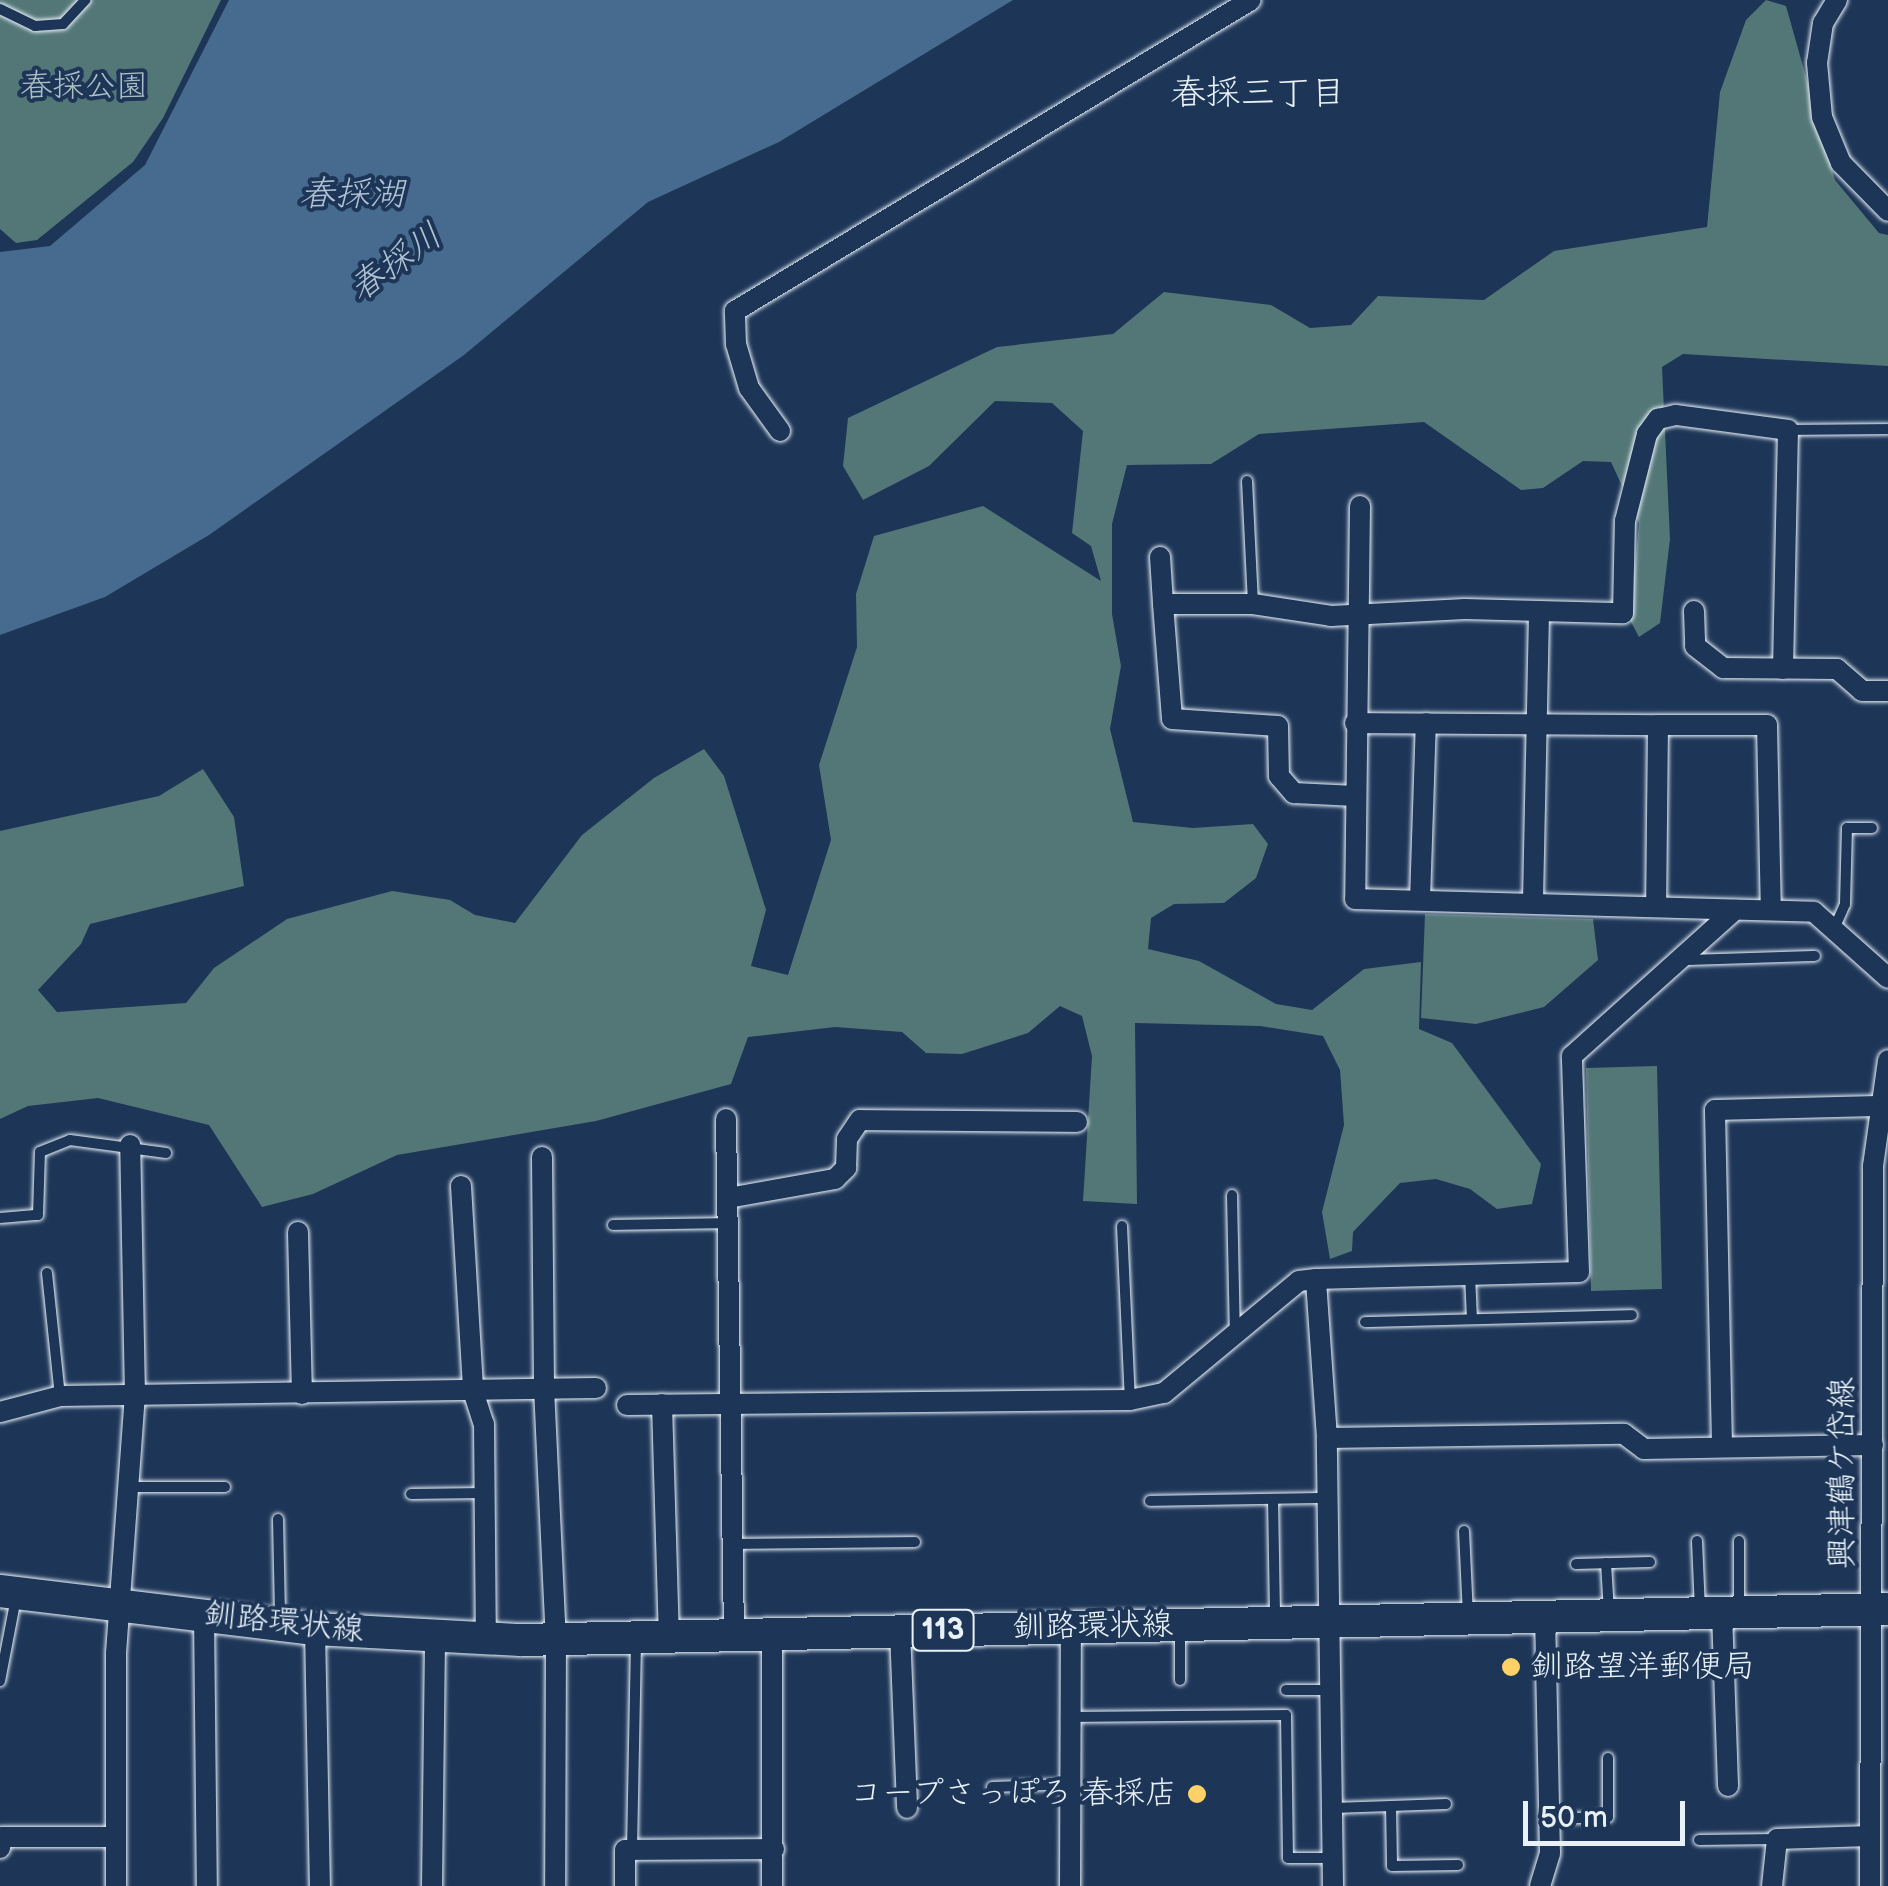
<!DOCTYPE html>
<meta charset="utf-8">
<style>
body{margin:0}
#map{position:relative;width:1888px;height:1886px;overflow:hidden;background:#1d3557;font-family:"Balsamiq Sans","Klee One",sans-serif}
div>[style]{position:absolute}
.green>*{inset:0;background:#537677}
.water>*{inset:0;background:#466b8e}
.roads{filter:drop-shadow(0 0 2px #e8f1f8) drop-shadow(0 0 2px #e8f1f8)}
.service>*{height:10px;margin:-5px;padding:0 5px;transform-origin:5px;border-radius:5px;background:#1d3557}
.minor>*{height:20px;margin:-10px;padding:0 10px;transform-origin:10px;border-radius:10px;background:#1d3557}
.primary>*{height:32px;margin:-16px;padding:0 16px;transform-origin:16px;border-radius:16px;background:#1d3557}
.dots>*{width:28px;height:28px;translate:-50% -50%;box-sizing:border-box;border:5px solid #1d3557;border-radius:50%}
span{translate:-50% -50%;white-space:nowrap;text-align:center;line-height:1.15;-webkit-text-stroke:8px #1d3557;paint-order:stroke}
.shield-label span{padding:2px 8px;background:#1d3557;border:2px solid;border-radius:8px;-webkit-text-stroke-width:0}
.shield-label{font-size:30px;color:#e8f1f8;font-weight:700}
.park-label{font-size:32px;color:#acc0c4}
.street-label{font-size:32px;color:#e8f1f8}
.poi-label{font-size:32px;color:#e8f1f8}
.left{translate:0 -50%;text-align:left}
.right{translate:-100% -50%;text-align:right}
.neighbourhood-label{font-size:35px;color:#e8f1f8}
.water-label{font-size:35px;color:#afc2d3;font-style:italic}
.scale{position:absolute;left:1523px;top:1801px;width:162px;height:45px;box-sizing:border-box;border:5px solid #e8f1f8;border-top:0;padding-left:12px;font-size:30px;line-height:35px;white-space:nowrap;color:#e8f1f8;-webkit-text-stroke:8px #1d3557;paint-order:stroke}
</style>
<div id="map">
<div class="green">
<div style="clip-path:polygon(0 0,221px 0,163px 118px,133px 162px,37px 240px,16px 243px,0 229px)"></div>
<div style="clip-path:polygon(1766px 0,1786px 6px,1835px 180px,1879px 233px,1888px 235px,1888px 366px,1683px 354px,1662px 367px,1670px 539px,1660px 623px,1639px 637px,1630px 620px,1639px 523px,1611px 462px,1583px 461px,1543px 488px,1521px 490px,1424px 422px,1259px 434px,1211px 464px,1127px 465px,1112px 524px,1112px 614px,1121px 666px,1110px 729px,1133px 822px,1193px 828px,1253px 824px,1268px 844px,1256px 878px,1224px 903px,1174px 904px,1151px 918px,1148px 949px,1199px 961px,1276px 1004px,1312px 1010px,1364px 969px,1421px 962px,1419px 1029px,1452px 1043px,1541px 1164px,1532px 1204px,1497px 1209px,1470px 1189px,1436px 1179px,1400px 1183px,1353px 1232px,1352px 1251px,1330px 1259px,1322px 1212px,1344px 1125px,1340px 1070px,1323px 1036px,1260px 1026px,1135px 1023px,1137px 1204px,1083px 1201px,1092px 1056px,1082px 1016px,1060px 1006px,1028px 1033px,962px 1054px,926px 1053px,902px 1032px,835px 1027px,748px 1037px,731px 1084px,596px 1121px,397px 1155px,313px 1194px,262px 1207px,209px 1125px,98px 1098px,28px 1106px,0 1119px,0 831px,159px 796px,203px 769px,234px 817px,244px 886px,90px 924px,81px 944px,38px 990px,57px 1012px,186px 1003px,214px 968px,287px 919px,392px 891px,450px 900px,475px 915px,515px 923px,582px 835px,654px 778px,704px 749px,724px 776px,766px 910px,751px 966px,788px 975px,831px 840px,819px 765px,857px 647px,856px 594px,874px 536px,983px 506px,1101px 581px,1091px 546px,1072px 533px,1083px 431px,1052px 403px,995px 401px,929px 466px,863px 500px,843px 466px,848px 418px,997px 347px,1113px 334px,1164px 292px,1271px 305px,1310px 328px,1351px 325px,1378px 296px,1484px 300px,1554px 251px,1707px 227px,1720px 92px,1746px 20px)"></div>
<div style="clip-path:polygon(1425px 914px,1593px 919px,1598px 960px,1544px 1007px,1476px 1024px,1421px 1018px)"></div>
<div style="clip-path:polygon(1657px 1066px,1662px 1289px,1591px 1291px,1586px 1068px)"></div>
</div>
<div class="water">
<div style="clip-path:polygon(229px 0,1013px 0,779px 142px,648px 202px,464px 355px,209px 535px,105px 597px,0 635px,0 252px,50px 246px,145px 165px)"></div>
</div>
<div class="roads">
<div class="service">
<div style="left:0;top:9px;width:39px;rotate:26deg"></div>
<div style="left:35px;top:26px;width:28px;rotate:-4deg"></div>
<div style="left:63px;top:24px;width:33px;rotate:-47deg"></div>
<div style="left:1789px;top:430px;width:99px;rotate:-0.6deg"></div>
<div style="left:1247px;top:481px;width:123px;rotate:87.2deg"></div>
<div style="left:1834px;top:929px;width:27px;rotate:-66deg"></div>
<div style="left:1845px;top:904px;width:76px;rotate:-88.5deg"></div>
<div style="left:1847px;top:828px;width:25px"></div>
<div style="left:1686px;top:960px;width:129px;rotate:-1.8deg"></div>
<div style="left:1232px;top:1195px;width:139px;rotate:88.8deg"></div>
<div style="left:0;top:1218px;width:38px;rotate:-5deg"></div>
<div style="left:38px;top:1215px;width:63px;rotate:-88.2deg"></div>
<div style="left:40px;top:1152px;width:32px;rotate:-22deg"></div>
<div style="left:70px;top:1140px;width:97px;rotate:7.7deg"></div>
<div style="left:613px;top:1225px;width:115px;rotate:-1deg"></div>
<div style="left:1122px;top:1226px;width:174px;rotate:87.4deg"></div>
<div style="left:47px;top:1273px;width:124px;rotate:84deg"></div>
<div style="left:1470px;top:1275px;width:44px;rotate:87.4deg"></div>
<div style="left:1365px;top:1322px;width:267px;rotate:-1.5deg"></div>
<div style="left:130px;top:1487px;width:95px"></div>
<div style="left:411px;top:1494px;width:73px;rotate:-0.8deg"></div>
<div style="left:1273px;top:1499px;width:119px;rotate:89deg"></div>
<div style="left:1150px;top:1501px;width:178px;rotate:-1deg"></div>
<div style="left:278px;top:1519px;width:99px;rotate:88.8deg"></div>
<div style="left:1464px;top:1531px;width:84px;rotate:87.3deg"></div>
<div style="left:1697px;top:1541px;width:69px;rotate:87.5deg"></div>
<div style="left:1739px;top:1541px;width:69px;rotate:90deg"></div>
<div style="left:733px;top:1544px;width:182px;rotate:-0.6deg"></div>
<div style="left:1606px;top:1563px;width:49px;rotate:86.5deg"></div>
<div style="left:1576px;top:1564px;width:74px;rotate:-1.5deg"></div>
<div style="left:1180px;top:1631px;width:49px;rotate:90deg"></div>
<div style="left:0;top:1681px;width:85px;rotate:-79.1deg"></div>
<div style="left:1286px;top:1690px;width:44px"></div>
<div style="left:1071px;top:1717px;width:215px;rotate:-0.5deg"></div>
<div style="left:1286px;top:1715px;width:143px;rotate:89.2deg"></div>
<div style="left:1288px;top:1858px;width:44px"></div>
<div style="left:992px;top:1787px;width:79px;rotate:-2.2deg"></div>
<div style="left:1391px;top:1806px;width:55px;rotate:-2.1deg"></div>
<div style="left:1333px;top:1808px;width:58px;rotate:-2deg"></div>
<div style="left:1391px;top:1806px;width:60px;rotate:89deg"></div>
<div style="left:1392px;top:1866px;width:66px;rotate:-0.9deg"></div>
<div style="left:1550px;top:1819px;width:58px;rotate:-2deg"></div>
<div style="left:1608px;top:1817px;width:59px;rotate:-90deg"></div>
<div style="left:1699px;top:1840px;width:78px;rotate:-0.7deg"></div>
<div style="left:632px;top:1850px;width:207px;rotate:-88.9deg"></div>
</div>
<div class="minor">
<div style="left:1837px;top:0;width:27px;rotate:121deg"></div>
<div style="left:1823px;top:23px;width:40px;rotate:98.5deg"></div>
<div style="left:1817px;top:63px;width:54px;rotate:84.7deg"></div>
<div style="left:1822px;top:117px;width:50px;rotate:67.6deg"></div>
<div style="left:1841px;top:163px;width:67px;rotate:45.6deg"></div>
<div style="left:780px;top:431px;width:53px;rotate:-125.8deg"></div>
<div style="left:749px;top:388px;width:46px;rotate:-106.5deg"></div>
<div style="left:736px;top:344px;width:33px;rotate:-92deg"></div>
<div style="left:735px;top:311px;width:602px;rotate:-31.08deg"></div>
<div style="left:1360px;top:506px;width:393px;rotate:90.7deg"></div>
<div style="left:1355px;top:899px;width:459px;rotate:1.6deg"></div>
<div style="left:1814px;top:912px;width:99px;rotate:41.7deg"></div>
<div style="left:1160px;top:557px;width:47px;rotate:86.3deg"></div>
<div style="left:1163px;top:604px;width:90px"></div>
<div style="left:1253px;top:604px;width:79px;rotate:8.7deg"></div>
<div style="left:1331px;top:616px;width:134px;rotate:-3deg"></div>
<div style="left:1465px;top:609px;width:158px;rotate:1.5deg"></div>
<div style="left:1623px;top:613px;width:92px;rotate:-88.8deg"></div>
<div style="left:1625px;top:521px;width:90px;rotate:-75.8deg"></div>
<div style="left:1647px;top:434px;width:19px;rotate:-54deg"></div>
<div style="left:1658px;top:419px;width:18px;rotate:-13deg"></div>
<div style="left:1676px;top:415px;width:113px;rotate:7.6deg"></div>
<div style="left:1788px;top:430px;width:239px;rotate:91.2deg"></div>
<div style="left:1163px;top:604px;width:115px;rotate:85.5deg"></div>
<div style="left:1172px;top:719px;width:106px;rotate:3.8deg"></div>
<div style="left:1278px;top:726px;width:50px;rotate:88.9deg"></div>
<div style="left:1279px;top:776px;width:23px;rotate:49deg"></div>
<div style="left:1294px;top:793px;width:61px;rotate:2.8deg"></div>
<div style="left:1694px;top:611px;width:35px;rotate:88deg"></div>
<div style="left:1695px;top:646px;width:36px;rotate:38deg"></div>
<div style="left:1723px;top:668px;width:114px;rotate:0.5deg"></div>
<div style="left:1837px;top:669px;width:33px;rotate:41deg"></div>
<div style="left:1862px;top:691px;width:26px"></div>
<div style="left:1355px;top:723px;width:303px;rotate:0.4deg"></div>
<div style="left:1658px;top:725px;width:179px;rotate:90.6deg"></div>
<div style="left:1658px;top:725px;width:109px"></div>
<div style="left:1767px;top:725px;width:184px;rotate:88.8deg"></div>
<div style="left:1420px;top:900px;width:177px;rotate:-88.1deg"></div>
<div style="left:1533px;top:900px;width:288px;rotate:-88.8deg"></div>
<div style="left:726px;top:1119px;width:515px;rotate:89.11deg"></div>
<div style="left:542px;top:1157px;width:231px;rotate:89.5deg"></div>
<div style="left:544px;top:1388px;width:252px;rotate:87.3deg"></div>
<div style="left:556px;top:1640px;width:246px;rotate:90.2deg"></div>
<div style="left:461px;top:1186px;width:205px;rotate:86.6deg"></div>
<div style="left:473px;top:1391px;width:35px;rotate:72deg"></div>
<div style="left:484px;top:1424px;width:215px;rotate:89.5deg"></div>
<div style="left:728px;top:1198px;width:109px;rotate:-10.1deg"></div>
<div style="left:835px;top:1179px;width:16px;rotate:-45deg"></div>
<div style="left:846px;top:1168px;width:29px;rotate:-88deg"></div>
<div style="left:847px;top:1139px;width:23px;rotate:-56deg"></div>
<div style="left:860px;top:1120px;width:217px;rotate:0.5deg"></div>
<div style="left:298px;top:1232px;width:162px;rotate:88.6deg"></div>
<div style="left:662px;top:1404px;width:232px;rotate:88.3deg"></div>
<div style="left:627px;top:1405px;width:503px;rotate:-0.57deg"></div>
<div style="left:1130px;top:1400px;width:35px;rotate:-12deg"></div>
<div style="left:1164px;top:1393px;width:175px;rotate:-39.7deg"></div>
<div style="left:1299px;top:1281px;width:17px;rotate:-7deg"></div>
<div style="left:0;top:1412px;width:62px;rotate:-14.9deg"></div>
<div style="left:60px;top:1396px;width:536px;rotate:-0.86deg"></div>
<div style="left:1327px;top:1438px;width:297px;rotate:-0.8deg"></div>
<div style="left:1624px;top:1434px;width:25px;rotate:37deg"></div>
<div style="left:1644px;top:1449px;width:229px;rotate:-1deg"></div>
<div style="left:1722px;top:1446px;width:336px;rotate:-91.2deg"></div>
<div style="left:1715px;top:1110px;width:162px;rotate:-1.4deg"></div>
<div style="left:1722px;top:1613px;width:173px;rotate:88deg"></div>
<div style="left:204px;top:1615px;width:271px;rotate:89.4deg"></div>
<div style="left:315px;top:1629px;width:257px;rotate:88.9deg"></div>
<div style="left:900px;top:1631px;width:177px;rotate:87.7deg"></div>
<div style="left:772px;top:1632px;width:254px;rotate:90deg"></div>
<div style="left:0;top:1848px;width:11px;rotate:-80deg"></div>
<div style="left:2px;top:1837px;width:113px"></div>
<div style="left:116px;top:1886px;width:233px;rotate:-90deg"></div>
<div style="left:116px;top:1653px;width:258px;rotate:-85.8deg"></div>
<div style="left:135px;top:1396px;width:251px;rotate:-91.1deg"></div>
<div style="left:432px;top:1886px;width:250px;rotate:-89.3deg"></div>
<div style="left:625px;top:1886px;width:36px;rotate:-90deg"></div>
<div style="left:625px;top:1850px;width:149px;rotate:-0.4deg"></div>
<div style="left:1070px;top:1886px;width:258px;rotate:-89.8deg"></div>
<div style="left:1333px;top:1886px;width:448px;rotate:-90.8deg"></div>
<div style="left:1327px;top:1438px;width:159px;rotate:-94deg"></div>
<div style="left:1316px;top:1279px;width:263px;rotate:-1.5deg"></div>
<div style="left:1579px;top:1272px;width:216px;rotate:-91.9deg"></div>
<div style="left:1572px;top:1056px;width:219px;rotate:-41.9deg"></div>
<div style="left:1540px;top:1886px;width:34px;rotate:-73deg"></div>
<div style="left:1550px;top:1853px;width:234px;rotate:-91.2deg"></div>
<div style="left:1772px;top:1886px;width:47px;rotate:-83.9deg"></div>
<div style="left:1777px;top:1839px;width:93px;rotate:-1.8deg"></div>
<div style="left:1870px;top:1886px;width:720px;rotate:-89.76deg"></div>
<div style="left:1873px;top:1166px;width:107px;rotate:-81.9deg"></div>
</div>
<div class="primary">
<div style="left:0;top:1591px;width:317px;rotate:6.9deg"></div>
<div style="left:315px;top:1629px;width:206px;rotate:3.1deg"></div>
<div style="left:521px;top:1640px;width:1367px;rotate:-1.3deg"></div>
</div>
</div>
<div class="dots">
<div style="left:1511px;top:1667px;background:#ffd166"></div>
<div style="left:1197px;top:1794px;background:#ffd166"></div>
</div>
<div class="shield-label">
<span style="left:943px;top:1630px">113</span>
</div>
<div class="park-label">
<span style="left:84px;top:87px">春採公園</span>
</div>
<div class="street-label">
<span style="left:1843px;top:1473px;rotate:-90deg">興津鶴ケ岱線</span>
<span style="left:284px;top:1623px;rotate:6deg">釧路環状線</span>
<span style="left:1093px;top:1627px;rotate:-1deg">釧路環状線</span>
</div>
<div class="poi-label">
<span class="left" style="left:1531px;top:1667px">釧路望洋郵便局</span>
<span class="right" style="left:1177px;top:1794px">コープさっぽろ 春採店</span>
</div>
<div class="neighbourhood-label">
<span style="left:1258px;top:94px">春採三丁目</span>
</div>
<div class="water-label">
<span style="left:352px;top:195px">春採湖</span>
<span style="left:396px;top:263px;rotate:-36deg">春採川</span>
</div>
<div class="scale">50 m</div>
</div>
